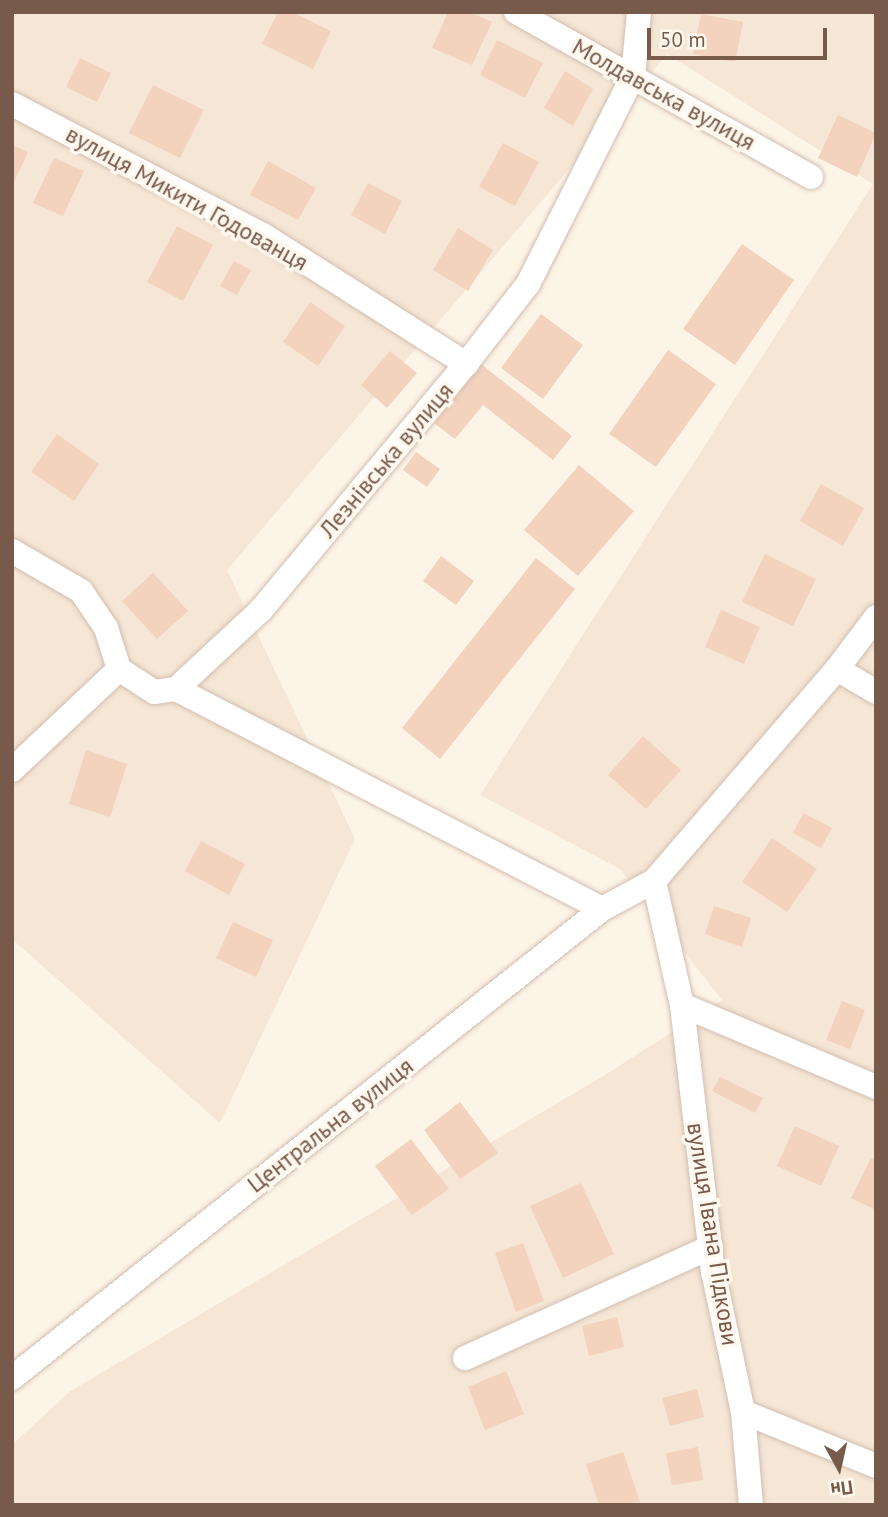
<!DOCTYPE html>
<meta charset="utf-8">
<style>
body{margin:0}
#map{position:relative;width:888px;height:1517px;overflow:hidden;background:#fdf4e8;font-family:"PT Sans",sans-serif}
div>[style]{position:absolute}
.residential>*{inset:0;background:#f5e6d6}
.building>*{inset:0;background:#f3d2be}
.roads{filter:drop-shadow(0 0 2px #d2beaf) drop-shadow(0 0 2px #d2beaf)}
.minor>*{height:24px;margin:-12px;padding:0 12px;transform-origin:12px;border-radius:12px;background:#fff}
span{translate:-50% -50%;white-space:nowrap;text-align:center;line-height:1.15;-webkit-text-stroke:7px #fff8ee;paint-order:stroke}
.street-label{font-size:24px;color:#785a4b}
.frame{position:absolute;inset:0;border:14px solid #785a4b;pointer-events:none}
.north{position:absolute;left:804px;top:1433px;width:70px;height:70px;-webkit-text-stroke:5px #fff8ee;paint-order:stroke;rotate:172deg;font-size:19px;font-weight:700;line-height:28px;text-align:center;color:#785a4b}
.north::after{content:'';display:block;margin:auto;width:24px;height:32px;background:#785a4b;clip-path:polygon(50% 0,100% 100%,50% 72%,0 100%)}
.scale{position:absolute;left:647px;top:28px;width:180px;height:32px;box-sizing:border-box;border:4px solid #785a4b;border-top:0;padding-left:9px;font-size:21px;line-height:24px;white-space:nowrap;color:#785a4b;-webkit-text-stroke:5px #fff8ee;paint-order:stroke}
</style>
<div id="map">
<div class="residential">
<div style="clip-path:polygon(12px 12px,876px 12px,876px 1505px,12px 1505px,12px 1445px,69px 1392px,605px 1075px,722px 1000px,620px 869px,480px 795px,873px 184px,667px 54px,227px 570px,355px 839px,220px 1123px,12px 939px)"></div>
</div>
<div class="building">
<div style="clip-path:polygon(278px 12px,292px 12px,331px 31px,313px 69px,262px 44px)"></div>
<div style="clip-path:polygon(448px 12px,470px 12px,492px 22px,472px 65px,432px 48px)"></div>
<div style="clip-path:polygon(701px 14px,743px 22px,735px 62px,693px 54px)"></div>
<div style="clip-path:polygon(497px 40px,543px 63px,525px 98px,480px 75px)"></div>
<div style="clip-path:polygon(80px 58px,111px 73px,97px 102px,66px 87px)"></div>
<div style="clip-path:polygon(565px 71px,593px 89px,573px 126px,544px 108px)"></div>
<div style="clip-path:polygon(153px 85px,204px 110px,180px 158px,129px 133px)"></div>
<div style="clip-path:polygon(838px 115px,876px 133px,857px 177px,818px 158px)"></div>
<div style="clip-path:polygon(503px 143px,539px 162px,515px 206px,479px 187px)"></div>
<div style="clip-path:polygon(12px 145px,28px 152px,12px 186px)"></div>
<div style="clip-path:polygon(54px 158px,84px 171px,63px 216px,33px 203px)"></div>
<div style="clip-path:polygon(268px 161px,316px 188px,298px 220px,250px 195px)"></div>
<div style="clip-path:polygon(368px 183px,402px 201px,385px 234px,351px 215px)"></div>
<div style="clip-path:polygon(177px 226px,213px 245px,183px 301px,147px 282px)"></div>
<div style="clip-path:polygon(458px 228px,493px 250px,468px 291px,433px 270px)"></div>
<div style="clip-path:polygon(742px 244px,794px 280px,735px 365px,683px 329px)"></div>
<div style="clip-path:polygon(234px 261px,251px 270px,237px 295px,220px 286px)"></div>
<div style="clip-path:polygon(310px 302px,345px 326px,318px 366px,283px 342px)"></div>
<div style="clip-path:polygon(541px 314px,583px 345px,543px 399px,501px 368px)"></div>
<div style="clip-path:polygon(668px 350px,716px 384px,656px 467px,609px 434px)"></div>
<div style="clip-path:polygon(390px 351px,417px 373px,387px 408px,361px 385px)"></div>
<div style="clip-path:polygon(481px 364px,572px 436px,553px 460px,483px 405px,455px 439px,434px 423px)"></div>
<div style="clip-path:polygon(57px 434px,99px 464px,74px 501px,31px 472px)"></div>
<div style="clip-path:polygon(416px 452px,440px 469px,427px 487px,403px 470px)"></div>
<div style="clip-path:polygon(579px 465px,634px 511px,578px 576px,524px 530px)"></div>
<div style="clip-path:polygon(821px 484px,864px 508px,843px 546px,800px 521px)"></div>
<div style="clip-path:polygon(765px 554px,816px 579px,793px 626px,742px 602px)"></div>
<div style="clip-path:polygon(441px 556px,474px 581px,456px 605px,423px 581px)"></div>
<div style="clip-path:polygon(536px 558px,575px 589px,440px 759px,402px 728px)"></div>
<div style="clip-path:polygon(153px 573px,188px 611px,157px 639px,122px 601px)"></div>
<div style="clip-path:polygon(721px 610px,760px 627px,744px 664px,705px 647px)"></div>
<div style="clip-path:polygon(643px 736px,681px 770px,646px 809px,608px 775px)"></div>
<div style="clip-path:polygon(86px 750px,127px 764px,110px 817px,69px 804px)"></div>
<div style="clip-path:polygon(803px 813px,832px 828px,821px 848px,793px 833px)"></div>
<div style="clip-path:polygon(772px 838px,817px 869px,787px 912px,742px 882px)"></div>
<div style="clip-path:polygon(201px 841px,245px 864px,229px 895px,185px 871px)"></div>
<div style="clip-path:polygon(714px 906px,751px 918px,742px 947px,705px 934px)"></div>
<div style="clip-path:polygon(233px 922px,273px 940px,256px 977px,216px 958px)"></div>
<div style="clip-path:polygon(842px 1001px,865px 1010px,850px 1049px,826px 1040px)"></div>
<div style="clip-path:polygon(720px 1077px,763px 1098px,755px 1113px,712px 1091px)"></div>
<div style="clip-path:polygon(460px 1102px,498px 1153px,460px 1179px,424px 1130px)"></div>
<div style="clip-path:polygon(795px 1126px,839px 1146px,821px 1186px,777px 1166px)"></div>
<div style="clip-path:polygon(411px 1139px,449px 1189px,412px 1215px,375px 1166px)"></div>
<div style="clip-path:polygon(871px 1158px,876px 1161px,876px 1210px,851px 1198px)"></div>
<div style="clip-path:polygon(581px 1183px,614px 1254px,563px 1278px,530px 1206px)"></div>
<div style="clip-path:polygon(523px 1243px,544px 1301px,516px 1312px,495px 1253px)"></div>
<div style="clip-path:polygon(617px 1317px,624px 1347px,589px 1356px,582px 1326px)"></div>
<div style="clip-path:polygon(506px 1371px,524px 1414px,485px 1430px,468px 1387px)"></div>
<div style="clip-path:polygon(697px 1389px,704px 1417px,670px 1426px,662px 1398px)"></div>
<div style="clip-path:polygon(698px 1447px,703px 1480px,672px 1485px,666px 1453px)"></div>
<div style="clip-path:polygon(623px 1452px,640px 1502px,599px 1505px,586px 1464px)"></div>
</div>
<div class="roads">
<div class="minor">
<div style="left:516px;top:12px;width:338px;rotate:29.2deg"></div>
<div style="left:12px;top:104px;width:283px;rotate:27.6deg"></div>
<div style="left:263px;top:235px;width:241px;rotate:32.4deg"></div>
<div style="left:12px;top:551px;width:80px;rotate:30.1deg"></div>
<div style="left:81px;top:591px;width:45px;rotate:56deg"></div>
<div style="left:106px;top:628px;width:43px;rotate:72.4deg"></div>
<div style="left:837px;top:669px;width:45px;rotate:30.5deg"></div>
<div style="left:176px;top:689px;width:479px;rotate:27.3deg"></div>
<div style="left:12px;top:770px;width:147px;rotate:-43.3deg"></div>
<div style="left:119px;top:669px;width:42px;rotate:33.3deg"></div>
<div style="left:154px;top:692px;width:22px;rotate:-8deg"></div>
<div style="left:176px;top:689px;width:116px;rotate:-42.9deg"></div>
<div style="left:261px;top:610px;width:320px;rotate:-50.2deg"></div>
<div style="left:466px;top:364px;width:101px;rotate:-52.2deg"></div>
<div style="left:528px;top:284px;width:233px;rotate:-63.2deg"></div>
<div style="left:633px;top:76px;width:64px;rotate:-84.6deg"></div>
<div style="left:654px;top:881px;width:127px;rotate:77.3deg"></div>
<div style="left:682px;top:1005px;width:268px;rotate:83.4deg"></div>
<div style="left:713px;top:1271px;width:144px;rotate:78deg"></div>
<div style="left:743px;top:1412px;width:93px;rotate:85.1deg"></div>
<div style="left:682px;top:1005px;width:211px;rotate:22.9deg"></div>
<div style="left:465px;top:1358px;width:270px;rotate:-24.3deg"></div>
<div style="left:12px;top:1378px;width:754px;rotate:-38.48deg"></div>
<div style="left:602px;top:909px;width:59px;rotate:-28.3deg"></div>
<div style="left:654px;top:881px;width:280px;rotate:-49.2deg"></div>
<div style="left:837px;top:669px;width:65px;rotate:-53.1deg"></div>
<div style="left:743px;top:1412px;width:144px;rotate:22.1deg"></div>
</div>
</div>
<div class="street-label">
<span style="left:664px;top:94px;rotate:29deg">Молдавська вулиця</span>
<span style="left:187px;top:198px;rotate:29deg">вулиця Микити Годованця</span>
<span style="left:386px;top:460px;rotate:-50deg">Лезнівська вулиця</span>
<span style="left:330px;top:1125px;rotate:-38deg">Центральна вулиця</span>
<span style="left:713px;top:1234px;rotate:81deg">вулиця Івана Підкови</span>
</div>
<div class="frame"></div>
<div class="north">Пн</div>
<div class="scale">50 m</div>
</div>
